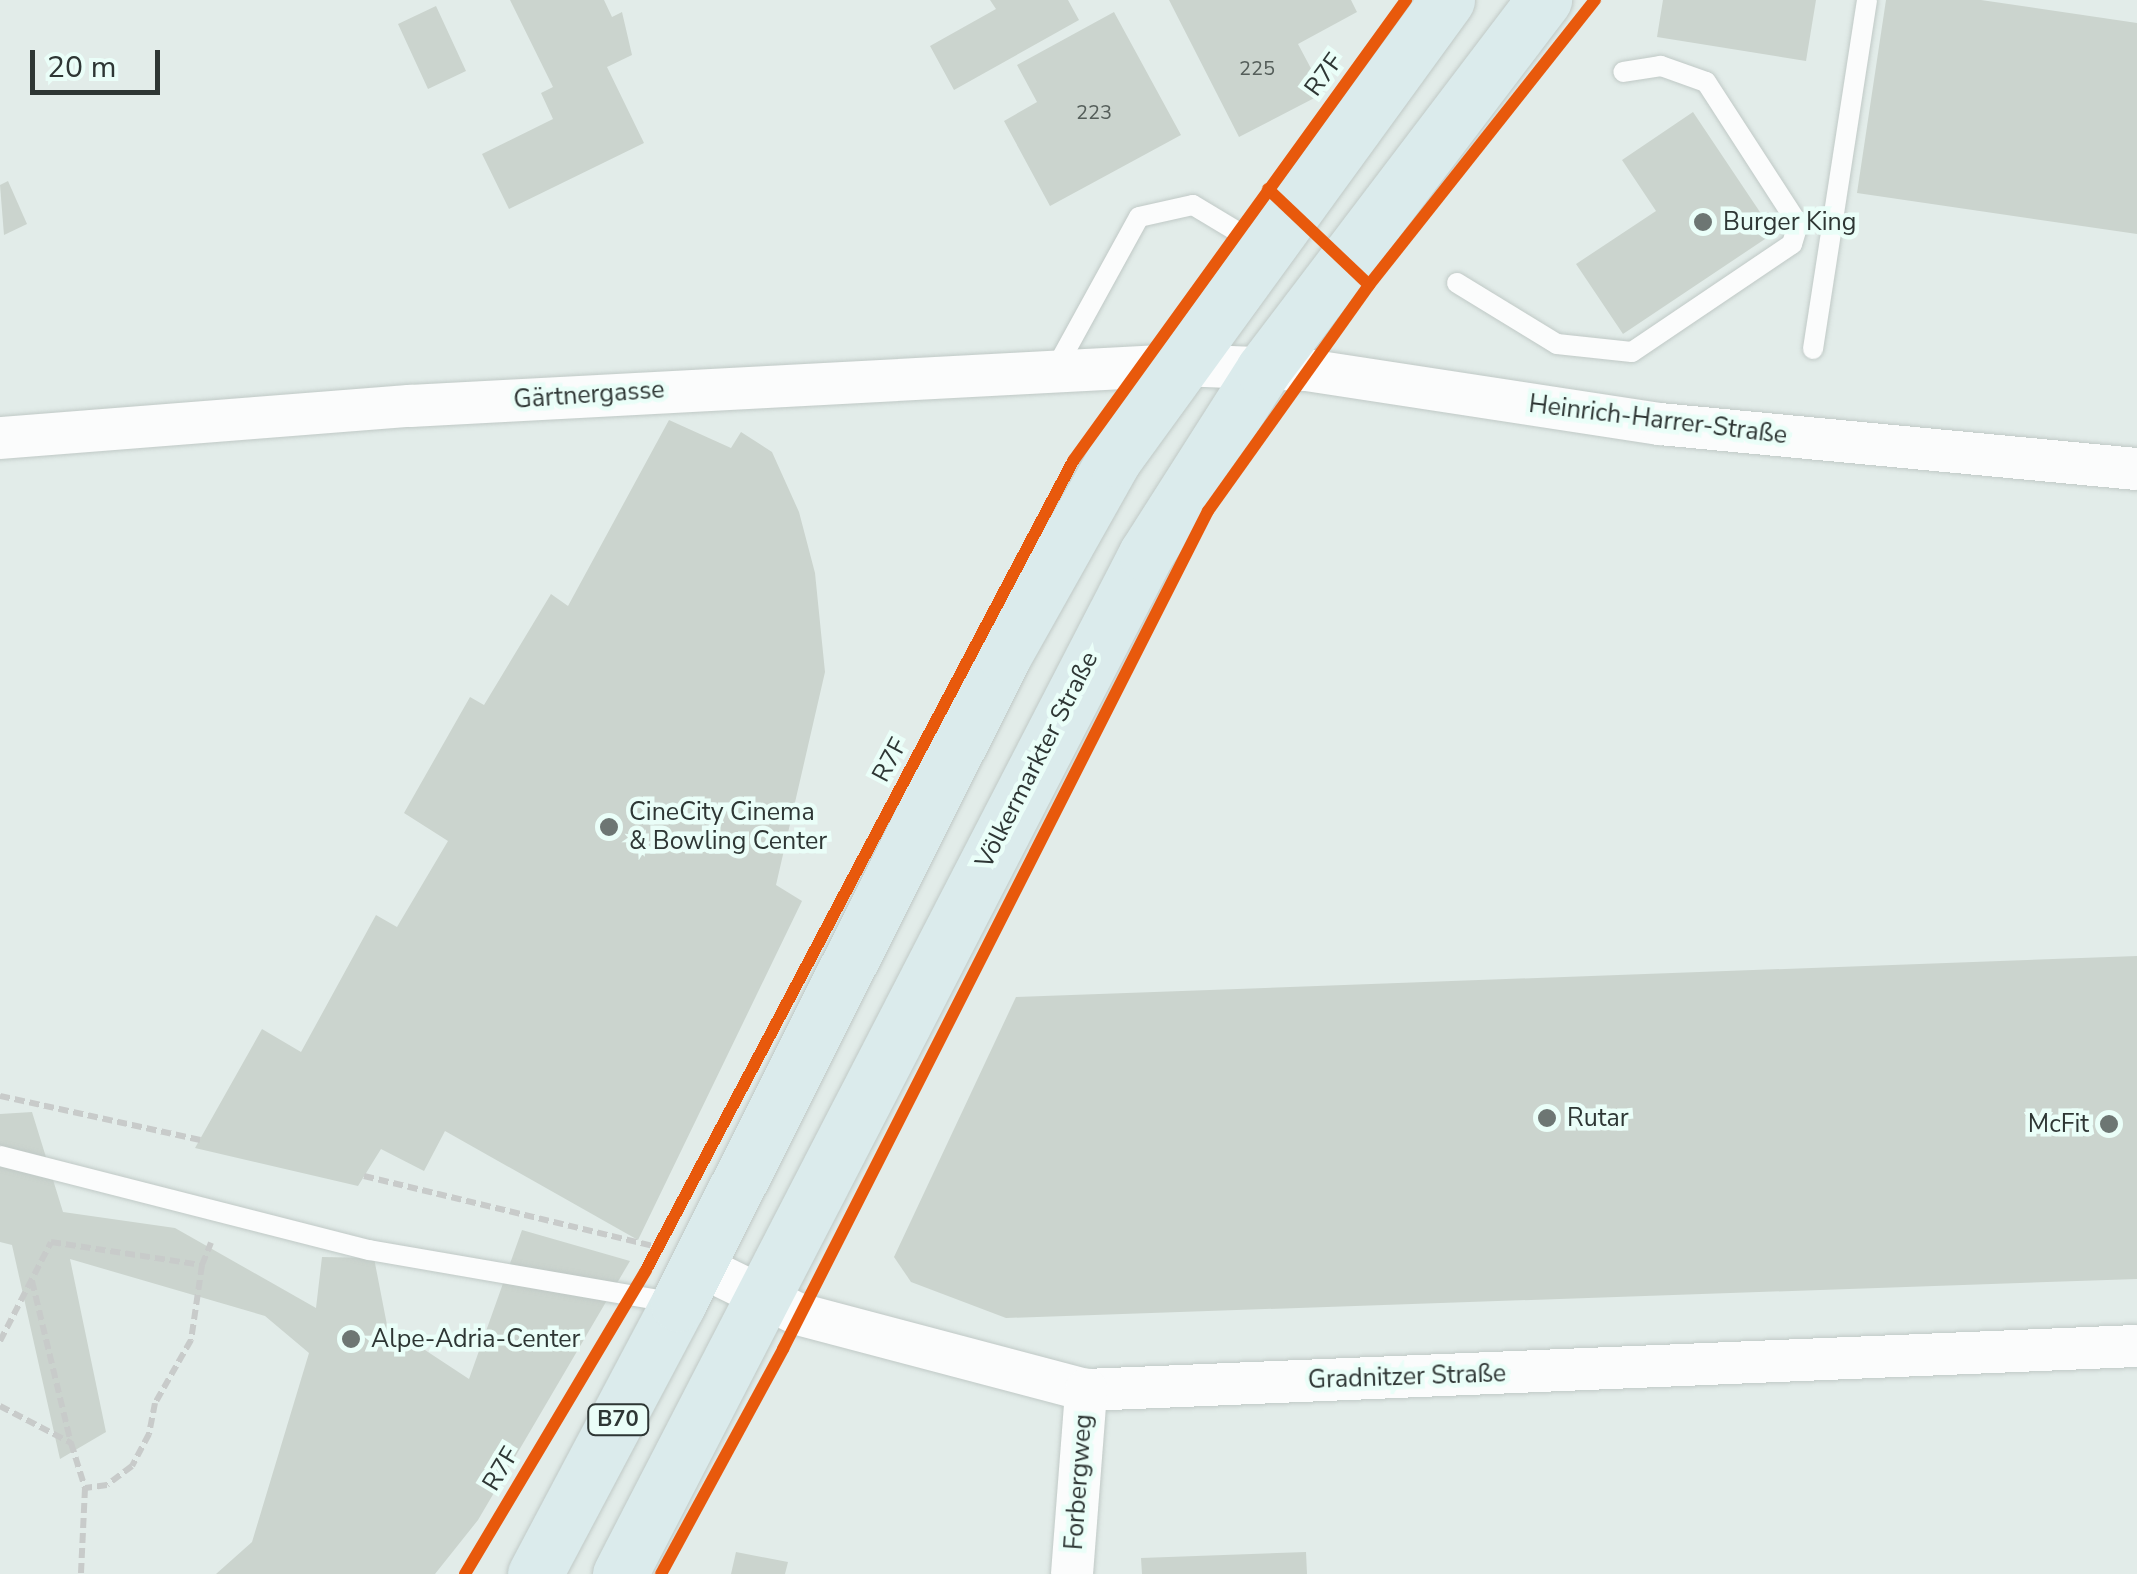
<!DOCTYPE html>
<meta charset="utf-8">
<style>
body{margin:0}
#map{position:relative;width:2137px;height:1574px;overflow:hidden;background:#e2ece9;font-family:"Nunito Sans",sans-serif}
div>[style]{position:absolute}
.building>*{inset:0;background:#cbd4ce}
.path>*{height:6px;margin-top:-3px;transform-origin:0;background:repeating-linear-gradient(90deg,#c8cbca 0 10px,transparent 0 15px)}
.roads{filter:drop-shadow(0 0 2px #c0c9c6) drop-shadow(0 0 2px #c0c9c6)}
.lane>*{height:20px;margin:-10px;padding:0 10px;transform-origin:10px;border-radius:10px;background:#fbfcfc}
.street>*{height:42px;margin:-21px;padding:0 21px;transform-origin:21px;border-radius:21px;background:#fbfcfc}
.primary>*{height:55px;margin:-27.5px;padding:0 27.5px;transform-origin:27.5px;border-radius:27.5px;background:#dbebec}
.cycleway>*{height:12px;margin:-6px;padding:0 6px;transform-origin:6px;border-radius:6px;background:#e8590c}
.dots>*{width:28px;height:28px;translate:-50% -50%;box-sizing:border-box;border:5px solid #eafef8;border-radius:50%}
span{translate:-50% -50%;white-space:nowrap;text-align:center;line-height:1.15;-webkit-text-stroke:9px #eafef8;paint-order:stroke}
.number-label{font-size:20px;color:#555e5a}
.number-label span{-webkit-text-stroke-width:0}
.shield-label span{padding:2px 8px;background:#eafef8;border:2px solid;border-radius:8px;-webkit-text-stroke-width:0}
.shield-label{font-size:22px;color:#2e3634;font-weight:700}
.street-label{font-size:25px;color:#2e3634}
.poi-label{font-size:25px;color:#2e3634}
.left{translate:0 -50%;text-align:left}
.right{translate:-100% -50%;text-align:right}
.scale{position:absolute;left:30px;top:50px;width:130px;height:45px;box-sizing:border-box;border:5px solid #2e3634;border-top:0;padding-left:12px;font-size:30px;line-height:35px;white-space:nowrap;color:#2e3634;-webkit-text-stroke:8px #eafef8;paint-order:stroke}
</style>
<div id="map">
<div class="building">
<div style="clip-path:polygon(510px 0,604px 0,612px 17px,622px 12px,632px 55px,607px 67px,644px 143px,509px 209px,482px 154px,553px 119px,541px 93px,553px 87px)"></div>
<div style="clip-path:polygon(990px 0,1068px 0,1079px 20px,954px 90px,930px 46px,996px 9px)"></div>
<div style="clip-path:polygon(1169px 0,1351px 0,1357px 12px,1298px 44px,1324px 93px,1239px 137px)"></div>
<div style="clip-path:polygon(1663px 0,1816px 0,1806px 61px,1657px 37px)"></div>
<div style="clip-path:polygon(1886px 0,1981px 0,2137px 23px,2137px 234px,1857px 193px)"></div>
<div style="clip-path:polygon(436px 6px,466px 71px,428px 89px,398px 24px)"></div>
<div style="clip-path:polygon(1114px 12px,1181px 135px,1050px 206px,1004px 121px,1037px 102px,1017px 65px)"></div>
<div style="clip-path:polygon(1693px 112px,1774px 233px,1623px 334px,1576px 264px,1656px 211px,1622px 160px)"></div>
<div style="clip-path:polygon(8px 181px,27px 224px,4px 235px,0 185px)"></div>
<div style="clip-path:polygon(669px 420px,731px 448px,741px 432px,772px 452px,799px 512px,815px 573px,825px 672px,776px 885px,802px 901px,638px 1240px,445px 1131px,424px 1171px,381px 1149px,358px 1186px,195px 1148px,262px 1029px,301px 1052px,376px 915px,397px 927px,448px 841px,404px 813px,470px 697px,484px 705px,551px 594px,568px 606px)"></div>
<div style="clip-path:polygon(2137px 956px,2137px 1279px,1006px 1318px,911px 1282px,894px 1257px,1016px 997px)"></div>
<div style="clip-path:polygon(32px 1112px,63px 1212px,175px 1228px,316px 1308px,322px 1257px,374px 1258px,387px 1325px,469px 1379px,522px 1230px,630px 1261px,478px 1520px,435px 1574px,216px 1574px,252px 1542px,309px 1353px,265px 1316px,70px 1259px,106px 1432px,60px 1459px,12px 1245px,0 1242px,0 1114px)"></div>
<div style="clip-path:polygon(736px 1552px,788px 1562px,785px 1574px,731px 1574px)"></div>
<div style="clip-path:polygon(1306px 1552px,1307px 1574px,1142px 1574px,1141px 1558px)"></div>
</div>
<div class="path">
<div style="left:0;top:1096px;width:205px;rotate:12.4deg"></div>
<div style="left:364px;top:1176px;width:298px;rotate:13.6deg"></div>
<div style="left:202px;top:1265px;width:24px;rotate:-68deg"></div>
<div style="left:32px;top:1281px;width:167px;rotate:76.5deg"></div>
<div style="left:0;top:1341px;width:111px;rotate:-62.7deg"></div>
<div style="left:51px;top:1242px;width:153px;rotate:8.7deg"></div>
<div style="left:202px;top:1265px;width:76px;rotate:98.3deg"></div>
<div style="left:191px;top:1340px;width:73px;rotate:119.7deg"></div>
<div style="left:155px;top:1403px;width:32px;rotate:101deg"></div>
<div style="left:149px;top:1434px;width:36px;rotate:118deg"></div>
<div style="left:132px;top:1466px;width:31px;rotate:143deg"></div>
<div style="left:107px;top:1485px;width:22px;rotate:172deg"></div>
<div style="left:85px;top:1488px;width:86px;rotate:92.7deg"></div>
<div style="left:0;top:1406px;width:80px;rotate:27.5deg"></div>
<div style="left:71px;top:1443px;width:47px;rotate:72.7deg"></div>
</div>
<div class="roads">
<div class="lane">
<div style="left:1457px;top:283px;width:117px;rotate:31.4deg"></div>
<div style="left:1557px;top:344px;width:75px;rotate:6.1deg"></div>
<div style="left:1632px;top:352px;width:193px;rotate:-34deg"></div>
<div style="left:1792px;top:244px;width:21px;rotate:-73deg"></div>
<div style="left:1798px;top:224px;width:169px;rotate:-122.9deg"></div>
<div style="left:1706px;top:82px;width:48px;rotate:-160.4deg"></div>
<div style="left:1661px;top:66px;width:38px;rotate:171deg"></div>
<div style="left:1813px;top:349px;width:353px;rotate:-81.2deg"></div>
<div style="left:1056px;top:368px;width:172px;rotate:-61.2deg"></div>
<div style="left:1139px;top:217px;width:55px;rotate:-12.5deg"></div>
<div style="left:1193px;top:205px;width:82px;rotate:31deg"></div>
<div style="left:0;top:1156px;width:381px;rotate:14.3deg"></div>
<div style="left:369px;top:1250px;width:312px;rotate:9.8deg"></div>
</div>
<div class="street">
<div style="left:0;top:438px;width:411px;rotate:-4.5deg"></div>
<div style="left:410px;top:406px;width:771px;rotate:-3.05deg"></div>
<div style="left:1180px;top:365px;width:126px;rotate:2.3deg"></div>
<div style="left:1306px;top:370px;width:358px;rotate:8.7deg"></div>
<div style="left:1660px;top:424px;width:479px;rotate:5.4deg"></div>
<div style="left:698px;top:1265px;width:111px;rotate:26.1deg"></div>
<div style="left:798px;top:1314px;width:298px;rotate:14.8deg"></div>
<div style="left:1086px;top:1390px;width:1052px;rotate:-2.4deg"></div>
<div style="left:1072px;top:1574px;width:185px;rotate:-85.6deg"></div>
</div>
<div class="primary">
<div style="left:535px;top:1574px;width:306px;rotate:-62.1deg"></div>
<div style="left:678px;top:1304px;width:726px;rotate:-63.33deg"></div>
<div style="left:1004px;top:655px;width:225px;rotate:-60.7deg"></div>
<div style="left:1114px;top:459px;width:567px;rotate:-54.04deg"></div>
<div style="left:620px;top:1574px;width:1148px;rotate:-62.72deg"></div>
<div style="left:1146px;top:554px;width:218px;rotate:-57.5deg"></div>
<div style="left:1263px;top:370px;width:465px;rotate:-52.8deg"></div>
</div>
</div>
<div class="cycleway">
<div style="left:1268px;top:189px;width:139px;rotate:43.5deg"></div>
<div style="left:465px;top:1574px;width:354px;rotate:-59.2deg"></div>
<div style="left:646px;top:1270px;width:915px;rotate:-62.17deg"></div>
<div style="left:1073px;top:461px;width:569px;rotate:-54.16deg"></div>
<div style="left:661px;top:1574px;width:256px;rotate:-61.5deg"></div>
<div style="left:783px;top:1349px;width:940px;rotate:-63.11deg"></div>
<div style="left:1208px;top:511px;width:277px;rotate:-54.5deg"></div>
<div style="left:1369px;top:285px;width:364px;rotate:-51.6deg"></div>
</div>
<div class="dots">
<div style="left:1703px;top:222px;background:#6d7673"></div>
<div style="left:609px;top:827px;background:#6d7673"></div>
<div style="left:1547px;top:1118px;background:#6d7673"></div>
<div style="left:2109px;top:1124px;background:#6d7673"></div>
<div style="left:351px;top:1339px;background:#6d7673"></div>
</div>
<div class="number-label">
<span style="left:1257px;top:68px">225</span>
<span style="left:1094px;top:112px">223</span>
</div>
<div class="shield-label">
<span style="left:618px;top:1420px">B70</span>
</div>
<div class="street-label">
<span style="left:1324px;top:75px;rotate:-54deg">R7F</span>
<span style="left:589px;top:395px;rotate:-4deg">Gärtnergasse</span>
<span style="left:1658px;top:420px;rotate:7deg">Heinrich-Harrer-Straße</span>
<span style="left:890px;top:760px;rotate:-62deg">R7F</span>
<span style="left:1037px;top:760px;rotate:-63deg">Völkermarkter Straße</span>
<span style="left:1407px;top:1377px;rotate:-2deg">Gradnitzer Straße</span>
<span style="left:501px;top:1469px;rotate:-59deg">R7F</span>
<span style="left:1079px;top:1482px;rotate:-86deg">Forbergweg</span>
</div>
<div class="poi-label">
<span class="left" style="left:1723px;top:222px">Burger King</span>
<span class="left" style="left:629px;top:827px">CineCity Cinema<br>&amp; Bowling Center</span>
<span class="left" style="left:1567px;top:1118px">Rutar</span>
<span class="right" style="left:2089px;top:1124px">McFit</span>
<span class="left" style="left:371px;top:1339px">Alpe-Adria-Center</span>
</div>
<div class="scale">20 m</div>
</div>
